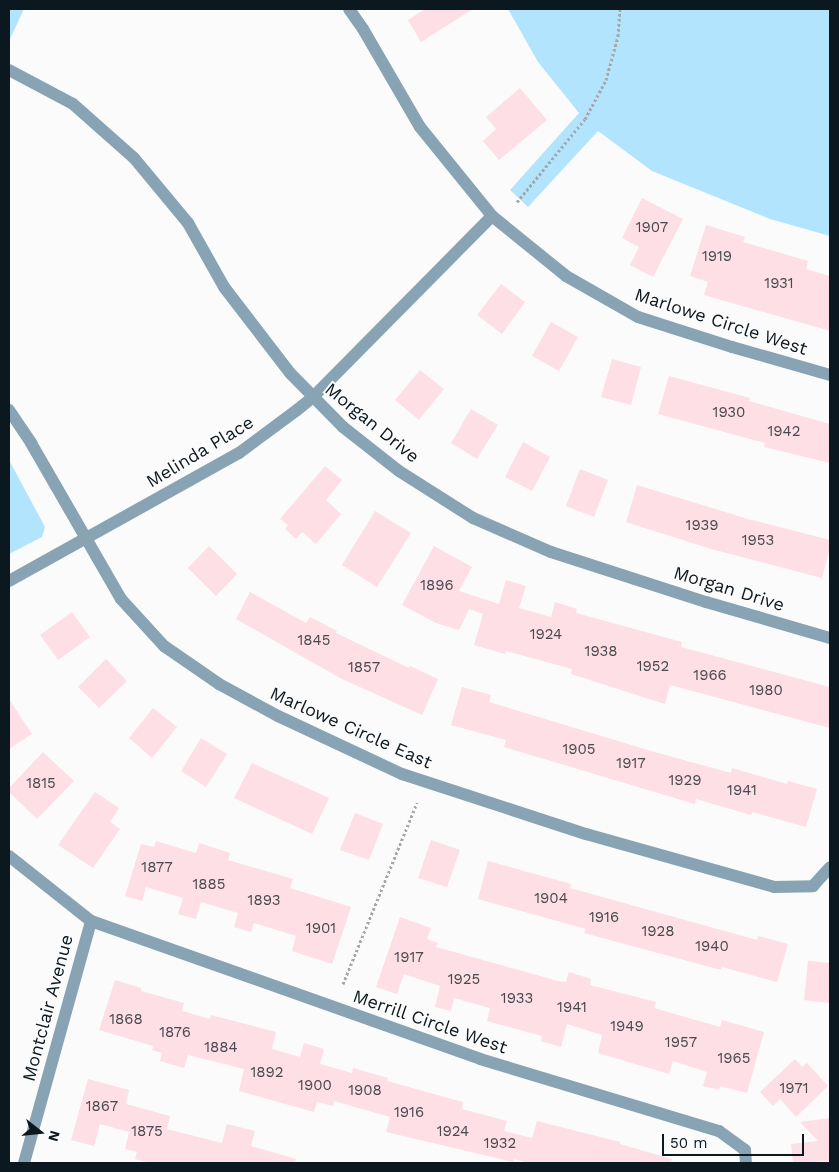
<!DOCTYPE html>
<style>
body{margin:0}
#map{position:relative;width:839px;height:1172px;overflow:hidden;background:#fbfbfb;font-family:"Work Sans",sans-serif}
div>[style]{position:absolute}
.green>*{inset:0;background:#b3e4fe}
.building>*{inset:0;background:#fddfe5}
.path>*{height:3px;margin-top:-1.5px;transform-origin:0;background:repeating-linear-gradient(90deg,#a4a8ab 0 2.5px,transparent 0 5px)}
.street>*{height:12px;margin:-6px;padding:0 6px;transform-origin:6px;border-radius:6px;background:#88a4b4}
span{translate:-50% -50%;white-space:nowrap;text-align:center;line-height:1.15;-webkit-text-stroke:4px #fbfbfb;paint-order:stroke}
.number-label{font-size:15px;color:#484a50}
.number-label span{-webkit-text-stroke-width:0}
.street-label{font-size:18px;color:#0c181f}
.frame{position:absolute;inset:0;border:10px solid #0c181f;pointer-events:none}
.north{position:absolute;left:15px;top:1107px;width:50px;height:50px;-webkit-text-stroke:4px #fbfbfb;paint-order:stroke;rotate:106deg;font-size:14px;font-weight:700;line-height:20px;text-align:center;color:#0c181f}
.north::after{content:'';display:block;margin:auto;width:18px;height:22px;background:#0c181f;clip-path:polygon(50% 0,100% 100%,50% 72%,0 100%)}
.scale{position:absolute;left:662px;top:1134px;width:142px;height:22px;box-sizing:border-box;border:2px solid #0c181f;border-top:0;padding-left:6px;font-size:15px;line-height:18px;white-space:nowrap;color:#0c181f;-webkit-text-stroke:4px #fbfbfb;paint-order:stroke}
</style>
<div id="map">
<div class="green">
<div style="clip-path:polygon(9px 9px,24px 9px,9px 41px)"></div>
<div style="clip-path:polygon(508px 9px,830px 9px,830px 236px,770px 219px,652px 171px,598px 131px,528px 207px,510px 190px,579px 113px,538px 62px)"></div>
<div style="clip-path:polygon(9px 460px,45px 527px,42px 537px,9px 554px)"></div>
</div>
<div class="building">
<div style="clip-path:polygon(425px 9px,473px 9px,421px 42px,408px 20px)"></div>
<div style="clip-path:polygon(520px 88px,547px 120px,499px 160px,483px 141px,496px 129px,486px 117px)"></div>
<div style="clip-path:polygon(642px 198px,683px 219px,653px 277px,630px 265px,639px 247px,622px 238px)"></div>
<div style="clip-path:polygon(706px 225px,745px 237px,743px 242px,808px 261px,806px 269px,830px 276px,830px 331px,704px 295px,708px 282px,690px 276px)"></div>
<div style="clip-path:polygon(501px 284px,525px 302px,502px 334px,477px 315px)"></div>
<div style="clip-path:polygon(551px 322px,578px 337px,559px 371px,532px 356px)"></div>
<div style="clip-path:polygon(612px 359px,641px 367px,631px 405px,601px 397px)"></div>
<div style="clip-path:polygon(420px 370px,444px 389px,419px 420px,395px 400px)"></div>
<div style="clip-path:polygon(669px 376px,750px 398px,749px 401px,830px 424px,830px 463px,764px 447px,765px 443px,658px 414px)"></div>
<div style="clip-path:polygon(471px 409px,498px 425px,477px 459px,451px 443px)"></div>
<div style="clip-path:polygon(523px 442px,550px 457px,532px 491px,505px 477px)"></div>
<div style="clip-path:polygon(325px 466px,342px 480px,326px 500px,341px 514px,316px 544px,302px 532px,296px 539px,285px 529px,288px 525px,280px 519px)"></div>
<div style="clip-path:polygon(580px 469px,608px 480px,594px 517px,566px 506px)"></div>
<div style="clip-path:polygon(637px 485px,748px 519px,830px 540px,830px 548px,822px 578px,711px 549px,626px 522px)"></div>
<div style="clip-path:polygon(375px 511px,411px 533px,377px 587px,342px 565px)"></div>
<div style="clip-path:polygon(209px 546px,237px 574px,216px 596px,188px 568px)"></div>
<div style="clip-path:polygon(434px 546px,472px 567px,459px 591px,499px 604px,506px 580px,526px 586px,519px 608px,551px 617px,555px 602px,577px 609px,576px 613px,682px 642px,681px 647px,830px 687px,830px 728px,670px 685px,665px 704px,571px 674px,572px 669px,506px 651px,505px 654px,474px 645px,483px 614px,469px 609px,459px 630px,436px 623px,402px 605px)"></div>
<div style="clip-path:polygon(250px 592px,306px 623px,310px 617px,337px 631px,336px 633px,409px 668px,410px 666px,438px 679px,422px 715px,342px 679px,236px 619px)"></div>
<div style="clip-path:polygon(72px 612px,90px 637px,58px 660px,40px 635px)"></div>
<div style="clip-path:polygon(106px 659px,127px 681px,99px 708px,78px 687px)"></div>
<div style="clip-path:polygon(462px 687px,491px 695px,489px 702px,651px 751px,731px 773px,732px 768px,787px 784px,788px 781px,817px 789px,806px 827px,752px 812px,751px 815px,696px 799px,695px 804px,504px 747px,506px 740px,451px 725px)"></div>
<div style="clip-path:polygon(9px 699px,32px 734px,9px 749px)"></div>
<div style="clip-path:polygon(153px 708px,177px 727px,152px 758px,129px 738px)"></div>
<div style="clip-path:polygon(201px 738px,227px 754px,206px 787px,181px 771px)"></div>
<div style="clip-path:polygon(43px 752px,74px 781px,37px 819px,9px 792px,9px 788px)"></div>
<div style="clip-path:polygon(252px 763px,329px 798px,312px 834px,234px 798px)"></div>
<div style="clip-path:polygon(95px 792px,119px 808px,110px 822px,120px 829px,93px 868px,58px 845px)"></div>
<div style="clip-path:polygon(355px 813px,383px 824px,369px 860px,340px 850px)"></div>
<div style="clip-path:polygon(431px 840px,460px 850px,447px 887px,418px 878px)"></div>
<div style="clip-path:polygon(156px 841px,196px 853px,199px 843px,230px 853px,228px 860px,293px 879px,290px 888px,351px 907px,332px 964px,292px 951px,296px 936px,254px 923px,251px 932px,234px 927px,238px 913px,201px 902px,196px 919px,178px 914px,183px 898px,146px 887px,142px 901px,125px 896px,141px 844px,154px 847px)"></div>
<div style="clip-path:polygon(488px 861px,571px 884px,570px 888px,757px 940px,758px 936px,788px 944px,777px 982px,722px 967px,721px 970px,584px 933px,586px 929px,478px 899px)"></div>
<div style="clip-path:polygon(400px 917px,431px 928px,427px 939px,438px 943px,436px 947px,558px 981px,566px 982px,569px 972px,591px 979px,590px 985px,656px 1002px,654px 1008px,720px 1027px,722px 1020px,764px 1032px,747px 1093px,720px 1086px,719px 1090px,703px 1086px,707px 1072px,673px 1061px,669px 1074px,598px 1053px,602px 1035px,567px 1024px,561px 1047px,541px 1041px,542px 1036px,487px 1021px,490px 1008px,454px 998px,451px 1011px,435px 1007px,440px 986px,404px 974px,397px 994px,376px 987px)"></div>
<div style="clip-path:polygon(808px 961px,830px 963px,830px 1003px,804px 1000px)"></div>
<div style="clip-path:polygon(115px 980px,141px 988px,141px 991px,184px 1003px,182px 1011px,210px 1019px,211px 1015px,276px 1032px,272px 1049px,300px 1057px,304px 1043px,324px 1049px,320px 1064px,352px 1073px,353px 1068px,388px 1078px,387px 1081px,463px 1102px,462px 1109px,507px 1121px,504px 1131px,532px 1138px,537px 1121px,620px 1142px,620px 1144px,672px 1159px,671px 1163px,528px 1163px,514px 1159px,513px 1162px,386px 1132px,390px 1117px,334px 1101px,333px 1106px,317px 1102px,314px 1112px,239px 1091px,244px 1069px,188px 1055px,184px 1068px,160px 1061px,162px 1053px,152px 1050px,153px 1046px,99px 1030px)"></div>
<div style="clip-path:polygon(795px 1059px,802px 1067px,807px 1063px,828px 1086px,796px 1117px,780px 1099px,773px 1106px,760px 1092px)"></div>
<div style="clip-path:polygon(88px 1079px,129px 1090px,126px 1104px,170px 1116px,167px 1129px,222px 1143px,227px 1124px,255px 1131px,251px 1146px,296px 1159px,295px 1163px,151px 1163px,135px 1159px,137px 1152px,125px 1149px,129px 1132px,100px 1124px,94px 1146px,71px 1140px)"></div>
<div style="clip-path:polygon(830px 1118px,830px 1161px,793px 1163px,791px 1144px,818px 1141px,800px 1122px)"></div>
</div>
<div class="path">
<div style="left:517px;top:202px;width:107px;rotate:-50.7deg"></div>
<div style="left:585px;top:119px;width:44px;rotate:-61.7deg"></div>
<div style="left:606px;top:80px;width:46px;rotate:-74.7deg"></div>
<div style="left:618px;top:36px;width:27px;rotate:-86deg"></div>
<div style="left:343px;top:984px;width:196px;rotate:-67.8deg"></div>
</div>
<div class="street">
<div style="left:349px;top:9px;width:24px;rotate:55deg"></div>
<div style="left:363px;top:29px;width:113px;rotate:59.8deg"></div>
<div style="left:420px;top:127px;width:114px;rotate:51deg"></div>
<div style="left:492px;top:216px;width:95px;rotate:39deg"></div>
<div style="left:566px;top:276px;width:83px;rotate:29.7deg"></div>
<div style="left:638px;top:317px;width:99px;rotate:17.7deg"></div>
<div style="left:732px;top:347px;width:102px;rotate:15.9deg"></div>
<div style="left:9px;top:70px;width:72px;rotate:28deg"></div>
<div style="left:73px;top:104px;width:81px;rotate:41.5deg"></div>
<div style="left:134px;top:158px;width:85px;rotate:50.3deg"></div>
<div style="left:188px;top:223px;width:73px;rotate:60.6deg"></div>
<div style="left:224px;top:287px;width:108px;rotate:52.5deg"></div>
<div style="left:290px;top:373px;width:76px;rotate:45.5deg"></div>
<div style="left:343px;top:427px;width:71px;rotate:38.2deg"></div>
<div style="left:399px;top:471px;width:88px;rotate:32.4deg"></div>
<div style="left:473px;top:518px;width:85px;rotate:23.6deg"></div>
<div style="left:551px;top:552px;width:163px;rotate:17.9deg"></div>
<div style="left:706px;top:602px;width:129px;rotate:16.2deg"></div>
<div style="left:9px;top:410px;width:40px;rotate:56deg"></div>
<div style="left:31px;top:443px;width:180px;rotate:60deg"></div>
<div style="left:121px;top:599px;width:64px;rotate:47.5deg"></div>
<div style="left:164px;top:646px;width:67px;rotate:34.6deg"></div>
<div style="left:219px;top:684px;width:67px;rotate:28.5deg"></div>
<div style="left:278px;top:716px;width:137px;rotate:25.1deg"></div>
<div style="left:402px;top:774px;width:194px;rotate:18.1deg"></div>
<div style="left:586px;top:834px;width:195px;rotate:15.7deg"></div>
<div style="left:774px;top:887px;width:39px;rotate:-1deg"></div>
<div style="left:813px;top:886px;width:25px;rotate:-48deg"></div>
<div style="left:9px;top:581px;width:263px;rotate:-29.1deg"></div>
<div style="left:239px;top:453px;width:72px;rotate:-36.6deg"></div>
<div style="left:297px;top:410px;width:19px;rotate:-39deg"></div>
<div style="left:312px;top:398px;width:256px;rotate:-45.3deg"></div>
<div style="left:9px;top:856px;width:105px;rotate:38.4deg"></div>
<div style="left:91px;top:921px;width:413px;rotate:19.5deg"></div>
<div style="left:480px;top:1059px;width:250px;rotate:16.8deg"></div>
<div style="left:719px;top:1131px;width:32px;rotate:36deg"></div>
<div style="left:745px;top:1150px;width:13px;rotate:86deg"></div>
<div style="left:24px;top:1163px;width:251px;rotate:-74.5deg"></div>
</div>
<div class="number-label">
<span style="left:652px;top:228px">1907</span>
<span style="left:717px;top:257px">1919</span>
<span style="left:779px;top:284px">1931</span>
<span style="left:729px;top:413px">1930</span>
<span style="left:784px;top:432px">1942</span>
<span style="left:702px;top:526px">1939</span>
<span style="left:758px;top:541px">1953</span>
<span style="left:437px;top:586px">1896</span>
<span style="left:546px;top:635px">1924</span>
<span style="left:314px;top:641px">1845</span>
<span style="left:601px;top:652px">1938</span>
<span style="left:653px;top:667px">1952</span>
<span style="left:364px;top:668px">1857</span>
<span style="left:710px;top:676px">1966</span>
<span style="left:766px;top:691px">1980</span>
<span style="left:579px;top:750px">1905</span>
<span style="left:631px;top:764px">1917</span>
<span style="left:685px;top:781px">1929</span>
<span style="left:41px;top:784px">1815</span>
<span style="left:742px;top:791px">1941</span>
<span style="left:157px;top:868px">1877</span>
<span style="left:209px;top:885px">1885</span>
<span style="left:551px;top:899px">1904</span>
<span style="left:264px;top:901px">1893</span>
<span style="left:604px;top:918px">1916</span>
<span style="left:321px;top:929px">1901</span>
<span style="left:658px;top:932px">1928</span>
<span style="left:712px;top:947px">1940</span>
<span style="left:409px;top:958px">1917</span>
<span style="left:464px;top:980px">1925</span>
<span style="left:517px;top:999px">1933</span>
<span style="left:572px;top:1008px">1941</span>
<span style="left:126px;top:1020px">1868</span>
<span style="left:627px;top:1027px">1949</span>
<span style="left:175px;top:1033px">1876</span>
<span style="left:681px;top:1043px">1957</span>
<span style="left:221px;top:1048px">1884</span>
<span style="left:734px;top:1059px">1965</span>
<span style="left:267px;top:1073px">1892</span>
<span style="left:315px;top:1086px">1900</span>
<span style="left:794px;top:1089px">1971</span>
<span style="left:365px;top:1091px">1908</span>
<span style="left:102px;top:1107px">1867</span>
<span style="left:409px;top:1113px">1916</span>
<span style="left:147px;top:1132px">1875</span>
<span style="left:453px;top:1132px">1924</span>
<span style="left:500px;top:1144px">1932</span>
</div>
<div class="street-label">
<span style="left:721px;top:322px;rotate:18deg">Marlowe Circle West</span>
<span style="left:372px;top:423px;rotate:39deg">Morgan Drive</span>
<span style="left:200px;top:452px;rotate:-31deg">Melinda Place</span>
<span style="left:729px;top:589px;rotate:17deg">Morgan Drive</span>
<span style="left:351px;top:728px;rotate:24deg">Marlowe Circle East</span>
<span style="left:48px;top:1008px;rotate:-75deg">Montclair Avenue</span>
<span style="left:430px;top:1022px;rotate:19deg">Merrill Circle West</span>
</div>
<div class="frame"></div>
<div class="north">N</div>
<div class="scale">50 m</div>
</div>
